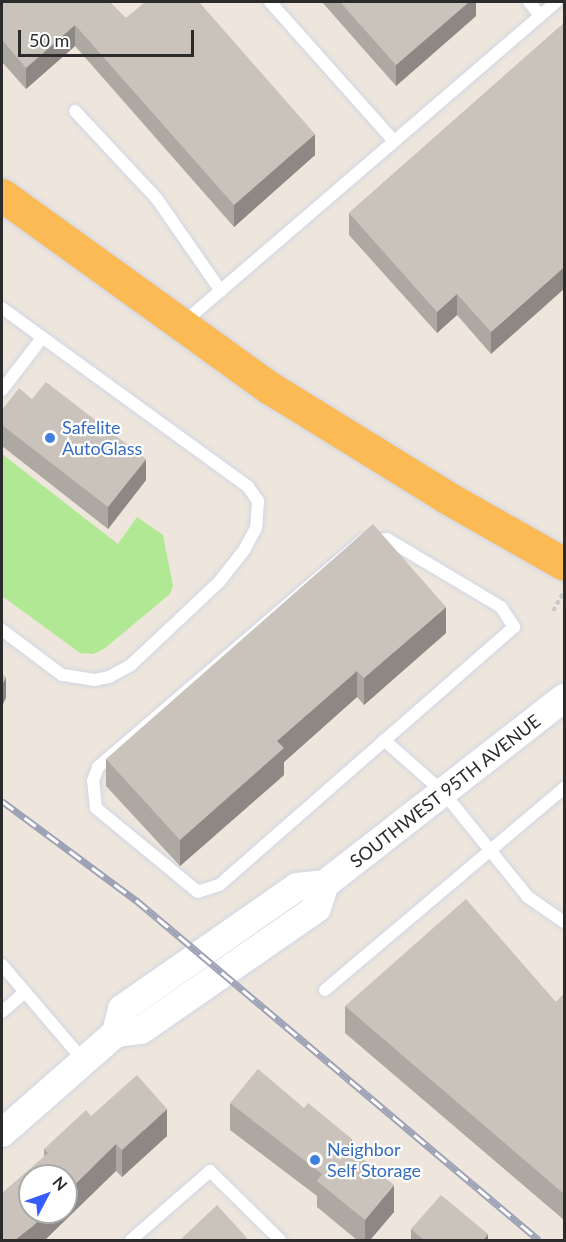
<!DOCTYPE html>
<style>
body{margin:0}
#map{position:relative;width:566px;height:1242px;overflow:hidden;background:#eee6dc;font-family:Lato,sans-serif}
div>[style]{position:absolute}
.green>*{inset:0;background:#b1e894}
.path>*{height:4px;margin-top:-2px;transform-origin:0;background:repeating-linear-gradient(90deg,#c8c8c8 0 4.5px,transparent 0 7.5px)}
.roads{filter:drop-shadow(0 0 2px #d1d5e5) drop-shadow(0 0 2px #d1d5e5)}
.service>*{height:12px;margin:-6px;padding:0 6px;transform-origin:6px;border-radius:6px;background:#fff}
.tertiary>*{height:28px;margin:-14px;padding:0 14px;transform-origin:14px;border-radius:14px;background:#fff}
.trunk>*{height:33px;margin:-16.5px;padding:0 16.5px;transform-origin:16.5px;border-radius:16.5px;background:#fcba54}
.rail>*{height:7px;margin-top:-3.5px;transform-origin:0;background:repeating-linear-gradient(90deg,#fff 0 14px,#9ea2b6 0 28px);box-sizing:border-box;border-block:2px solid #9ea2b6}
.wall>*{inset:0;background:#ada8a1}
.shaded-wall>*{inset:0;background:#8d8883}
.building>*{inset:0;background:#c9c3bb}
.dots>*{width:16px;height:16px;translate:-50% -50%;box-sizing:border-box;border:3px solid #fff;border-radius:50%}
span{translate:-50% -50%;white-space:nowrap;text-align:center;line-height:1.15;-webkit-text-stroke:4.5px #fff;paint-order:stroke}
.shop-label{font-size:18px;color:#366cbe}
.left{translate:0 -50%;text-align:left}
.street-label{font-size:18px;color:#2b2b2b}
.frame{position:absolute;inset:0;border:3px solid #2b2b2b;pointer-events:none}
.north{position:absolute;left:18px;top:1164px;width:60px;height:60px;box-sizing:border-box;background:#fff;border:2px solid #aaa;border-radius:50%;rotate:49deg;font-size:16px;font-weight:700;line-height:24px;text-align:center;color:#2b2b2b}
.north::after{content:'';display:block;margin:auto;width:21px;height:27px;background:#375dff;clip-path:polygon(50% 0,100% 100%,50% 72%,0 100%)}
.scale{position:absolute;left:18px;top:30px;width:176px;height:27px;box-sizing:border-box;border:3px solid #2b2b2b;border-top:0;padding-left:8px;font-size:18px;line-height:21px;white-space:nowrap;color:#2b2b2b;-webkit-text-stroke:4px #fff;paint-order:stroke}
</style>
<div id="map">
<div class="green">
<div style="clip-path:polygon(2px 454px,118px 544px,137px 517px,163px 535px,173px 586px,170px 594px,104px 649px,93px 654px,80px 653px,2px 596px)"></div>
</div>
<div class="path">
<div style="left:553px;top:611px;width:23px;rotate:-61deg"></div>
</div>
<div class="roads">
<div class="service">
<div style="left:270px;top:2px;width:186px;rotate:48.3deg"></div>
<div style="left:529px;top:2px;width:17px;rotate:50deg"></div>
<div style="left:75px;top:111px;width:120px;rotate:47deg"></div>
<div style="left:157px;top:199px;width:112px;rotate:55.2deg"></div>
<div style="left:2px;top:308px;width:304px;rotate:36deg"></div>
<div style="left:248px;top:487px;width:17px;rotate:54deg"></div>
<div style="left:258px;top:501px;width:27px;rotate:94deg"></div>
<div style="left:256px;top:528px;width:24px;rotate:118deg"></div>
<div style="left:245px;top:549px;width:42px;rotate:128.2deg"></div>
<div style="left:219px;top:582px;width:121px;rotate:136.7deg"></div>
<div style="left:131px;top:665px;width:25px;rotate:151deg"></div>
<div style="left:109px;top:677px;width:14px;rotate:168deg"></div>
<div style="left:95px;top:680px;width:33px;rotate:-171deg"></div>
<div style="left:62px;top:675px;width:75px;rotate:-143.1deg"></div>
<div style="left:183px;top:323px;width:492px;rotate:-40.7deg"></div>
<div style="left:2px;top:390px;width:66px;rotate:-52.4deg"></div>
<div style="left:387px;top:539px;width:133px;rotate:30.8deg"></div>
<div style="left:501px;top:607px;width:24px;rotate:57deg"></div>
<div style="left:514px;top:627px;width:392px;rotate:138.8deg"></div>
<div style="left:219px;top:885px;width:22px;rotate:162deg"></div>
<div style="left:198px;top:892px;width:132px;rotate:-140.5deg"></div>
<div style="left:96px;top:808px;width:27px;rotate:-96deg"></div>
<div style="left:93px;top:781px;width:15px;rotate:-70deg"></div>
<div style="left:98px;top:767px;width:349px;rotate:-40.6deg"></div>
<div style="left:363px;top:540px;width:24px;rotate:-2deg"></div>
<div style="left:384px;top:740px;width:79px;rotate:41.4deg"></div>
<div style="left:443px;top:792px;width:135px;rotate:51deg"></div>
<div style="left:528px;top:897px;width:44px;rotate:34.8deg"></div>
<div style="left:2px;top:965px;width:126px;rotate:49.5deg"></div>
<div style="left:325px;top:990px;width:313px;rotate:-40.2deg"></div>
<div style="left:2px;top:1012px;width:30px;rotate:-41deg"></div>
<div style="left:131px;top:1240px;width:105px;rotate:-41.1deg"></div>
<div style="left:210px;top:1171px;width:98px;rotate:44.6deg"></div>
</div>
<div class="tertiary">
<div style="left:116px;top:1033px;width:25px;rotate:-7deg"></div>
<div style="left:141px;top:1030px;width:214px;rotate:-34.7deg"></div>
<div style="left:317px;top:908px;width:25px;rotate:-72deg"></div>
<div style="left:2px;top:1133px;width:152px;rotate:-41.3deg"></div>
<div style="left:116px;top:1033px;width:25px;rotate:-76deg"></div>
<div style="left:122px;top:1009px;width:213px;rotate:-34.9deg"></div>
<div style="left:297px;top:887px;width:28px;rotate:-6deg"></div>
<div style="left:325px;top:884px;width:303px;rotate:-37.9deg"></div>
</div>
<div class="trunk">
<div style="left:2px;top:195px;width:330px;rotate:35.8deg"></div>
<div style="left:270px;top:388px;width:209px;rotate:31.7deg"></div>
<div style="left:448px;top:498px;width:133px;rotate:29.6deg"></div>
</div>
</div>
<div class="rail">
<div style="left:2px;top:801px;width:167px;rotate:36.5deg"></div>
<div style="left:136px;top:900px;width:527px;rotate:40.15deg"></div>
</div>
<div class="wall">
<div style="clip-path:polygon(2px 2px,126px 18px,315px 155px,234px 227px,75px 46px,26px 89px,2px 62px)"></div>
<div style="clip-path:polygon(322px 2px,476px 2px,476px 16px,396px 86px)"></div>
<div style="clip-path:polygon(564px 23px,491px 354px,457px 315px,437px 333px,349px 235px,349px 213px)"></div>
<div style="clip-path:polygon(2px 410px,146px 480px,108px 529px,2px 446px)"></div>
<div style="clip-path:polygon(446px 633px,364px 705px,357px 697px,284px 762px,284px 775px,180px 866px,106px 786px,106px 759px)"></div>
<div style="clip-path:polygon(564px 994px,564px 1220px,345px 1033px,345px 1006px,556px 1002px)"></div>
<div style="clip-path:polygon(230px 1103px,352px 1150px,394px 1212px,370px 1240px,357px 1240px,317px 1207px,317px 1196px,230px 1130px)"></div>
<div style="clip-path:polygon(91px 1116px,167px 1136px,122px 1177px,116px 1171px,44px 1156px,44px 1149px)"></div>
<div style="clip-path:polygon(411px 1229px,488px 1240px,411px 1240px)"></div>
</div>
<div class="shaded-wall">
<div style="clip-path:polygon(469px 2px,476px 2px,476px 16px,396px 86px,396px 65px)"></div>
<div style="clip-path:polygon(75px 25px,75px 46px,26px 89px,26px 68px)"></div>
<div style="clip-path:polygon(315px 134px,315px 155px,234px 227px,234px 205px)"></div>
<div style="clip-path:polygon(564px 267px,564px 289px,491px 354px,491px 332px)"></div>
<div style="clip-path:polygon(457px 294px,457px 315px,437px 333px,437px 312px)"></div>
<div style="clip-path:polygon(146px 459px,146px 480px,108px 529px,108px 507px)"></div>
<div style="clip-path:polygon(446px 607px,446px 633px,364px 705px,364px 678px)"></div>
<div style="clip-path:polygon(357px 671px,357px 697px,284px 762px,284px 775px,180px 866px,180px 840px,277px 741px)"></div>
<div style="clip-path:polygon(6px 677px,6px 698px,2px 706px,2px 685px)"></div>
<div style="clip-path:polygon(167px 1109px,167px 1136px,122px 1177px,122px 1150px)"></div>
<div style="clip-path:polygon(352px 1139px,352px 1166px,347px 1145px)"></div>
<div style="clip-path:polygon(116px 1144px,116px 1171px,45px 1240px,15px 1240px,47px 1212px,66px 1212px,66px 1193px)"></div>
<div style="clip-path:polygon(394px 1185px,394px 1212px,370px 1240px,365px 1240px,365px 1220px)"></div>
<div style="clip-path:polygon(488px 1234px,488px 1240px,483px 1240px)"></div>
</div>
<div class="building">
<div style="clip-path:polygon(2px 2px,110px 2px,126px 18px,145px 2px,199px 2px,315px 134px,234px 205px,75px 25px,26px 68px,2px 40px)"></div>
<div style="clip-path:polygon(340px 2px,469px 2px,396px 65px)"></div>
<div style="clip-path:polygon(564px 23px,564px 267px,491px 332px,457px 294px,437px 312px,349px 213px)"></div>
<div style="clip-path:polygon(46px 382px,146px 459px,108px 507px,2px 425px,2px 410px,19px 388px,32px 399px)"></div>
<div style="clip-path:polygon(373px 524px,446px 607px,364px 678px,357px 671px,277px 741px,284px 748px,180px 840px,106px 759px)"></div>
<div style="clip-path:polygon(2px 674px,6px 677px,2px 685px)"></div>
<div style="clip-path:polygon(466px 899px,556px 1002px,564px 994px,564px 1194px,345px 1006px)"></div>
<div style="clip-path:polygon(258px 1069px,304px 1108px,308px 1103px,352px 1139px,347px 1145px,394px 1185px,365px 1220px,317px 1181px,322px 1174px,230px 1103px)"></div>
<div style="clip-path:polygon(137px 1075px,167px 1109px,122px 1150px,116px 1144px,66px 1193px,66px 1176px,30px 1176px,30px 1212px,47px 1212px,33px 1226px,15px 1240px,2px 1240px,2px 1193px,48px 1153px,44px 1149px,86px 1110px,91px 1116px)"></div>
<div style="clip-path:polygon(441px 1195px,488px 1234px,483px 1240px,424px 1240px,411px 1229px)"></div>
<div style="clip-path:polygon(217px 1205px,247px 1238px,244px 1240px,180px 1240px)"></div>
</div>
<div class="dots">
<div style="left:50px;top:438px;background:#3f7fe0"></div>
<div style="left:315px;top:1160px;background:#3f7fe0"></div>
</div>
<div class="shop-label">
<span class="left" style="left:62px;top:438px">Safelite<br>AutoGlass</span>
<span class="left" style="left:327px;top:1160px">Neighbor<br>Self Storage</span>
</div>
<div class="street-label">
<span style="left:445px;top:791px;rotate:-38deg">SOUTHWEST 95TH AVENUE</span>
</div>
<div class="frame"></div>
<div class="north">N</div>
<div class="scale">50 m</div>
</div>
